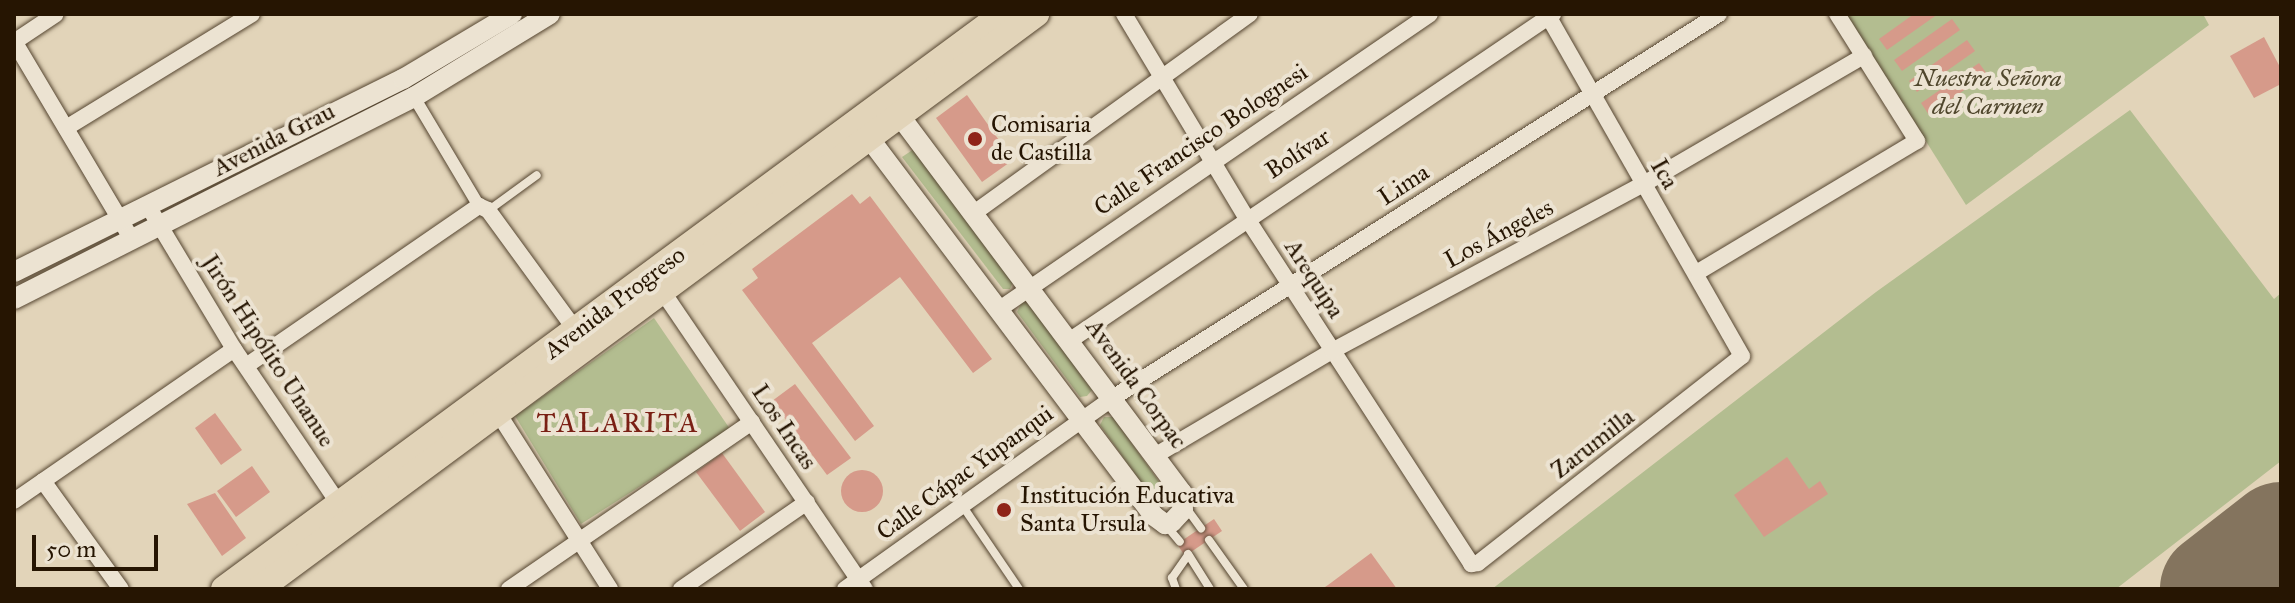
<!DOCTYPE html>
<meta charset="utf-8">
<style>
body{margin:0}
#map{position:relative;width:2295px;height:603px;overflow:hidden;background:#e2d4b9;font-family:"IM FELL Great Primer",serif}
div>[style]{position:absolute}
.green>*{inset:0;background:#b3bd90}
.runway>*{height:114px;margin:-57px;padding:0 57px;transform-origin:57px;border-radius:57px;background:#84745e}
.building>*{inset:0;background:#d69a8a}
.round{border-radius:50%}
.roads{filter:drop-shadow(0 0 2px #554530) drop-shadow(0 0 2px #554530)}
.service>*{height:8px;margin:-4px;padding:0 4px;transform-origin:4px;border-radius:4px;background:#ece3d2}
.pedestrian>*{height:12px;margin:-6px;padding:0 6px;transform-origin:6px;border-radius:6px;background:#ece3d2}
.minor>*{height:16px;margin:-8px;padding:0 8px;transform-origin:8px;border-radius:8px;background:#ece3d2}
.tertiary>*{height:20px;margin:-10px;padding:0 10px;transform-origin:10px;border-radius:10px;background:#ece3d2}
.primary>*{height:26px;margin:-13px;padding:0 13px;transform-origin:13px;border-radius:13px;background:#e2d4b9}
.dots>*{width:22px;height:22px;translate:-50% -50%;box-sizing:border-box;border:4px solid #ece3d2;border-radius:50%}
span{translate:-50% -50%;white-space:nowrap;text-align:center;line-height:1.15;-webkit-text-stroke:8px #ece3d2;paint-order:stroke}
.park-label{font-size:24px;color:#50472d;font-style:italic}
.poi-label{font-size:24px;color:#261502}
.left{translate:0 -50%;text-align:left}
.street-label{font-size:24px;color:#261502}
.quarter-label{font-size:28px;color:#7a1f14;letter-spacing:2px}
.frame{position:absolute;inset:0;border:16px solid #261502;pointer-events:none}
.scale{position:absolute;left:32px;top:535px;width:126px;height:36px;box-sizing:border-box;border:4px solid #261502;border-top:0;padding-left:10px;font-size:24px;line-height:28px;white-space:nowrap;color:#261502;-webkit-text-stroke:6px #ece3d2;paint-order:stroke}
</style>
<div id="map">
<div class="green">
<div style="clip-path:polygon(1846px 14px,2203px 14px,2209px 25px,1966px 205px)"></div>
<div style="clip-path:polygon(2130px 110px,2274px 299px,2281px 293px,2281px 461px,2116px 589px,1492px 589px,1876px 292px)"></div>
<div style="clip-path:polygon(914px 149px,1013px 282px,1010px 289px,1003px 289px,902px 157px)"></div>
<div style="clip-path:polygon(1022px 302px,1028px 302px,1092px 390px,1087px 396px,1080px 397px,1017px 312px)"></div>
<div style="clip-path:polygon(654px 318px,730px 429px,581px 524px,515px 416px)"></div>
<div style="clip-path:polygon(1104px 417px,1113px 417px,1170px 497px,1157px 505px,1100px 425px)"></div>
</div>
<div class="runway">
<div style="left:2217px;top:589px;width:81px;rotate:-38deg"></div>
</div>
<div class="building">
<div style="clip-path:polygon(1914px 14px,1938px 14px,1887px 50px,1879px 39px)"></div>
<div style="clip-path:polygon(1952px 19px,1960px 30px,1902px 71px,1894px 60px)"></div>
<div style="clip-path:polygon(2264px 37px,2281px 69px,2281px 84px,2254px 98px,2230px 56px)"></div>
<div style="clip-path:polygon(1967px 40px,1975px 51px,1917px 92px,1909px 81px)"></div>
<div style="clip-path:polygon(1979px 63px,1987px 74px,1929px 115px,1921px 103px)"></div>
<div style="clip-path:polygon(967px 95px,1013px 160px,982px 182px,936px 118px)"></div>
<div style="clip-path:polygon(852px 194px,860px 204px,870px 196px,992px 359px,973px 373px,900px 277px,812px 343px,874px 426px,855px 441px,742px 290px,758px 278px,752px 269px)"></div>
<div style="clip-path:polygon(795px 384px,851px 458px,827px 475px,772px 401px)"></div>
<div style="clip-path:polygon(215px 413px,242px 450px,221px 465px,195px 428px)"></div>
<div style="clip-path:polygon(722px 453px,765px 512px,740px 531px,696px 472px)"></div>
<div style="clip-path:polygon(1787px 457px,1809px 489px,1820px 481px,1828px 494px,1764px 537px,1734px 495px)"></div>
<div style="clip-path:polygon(252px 466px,270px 492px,236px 517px,217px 491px)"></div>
<div class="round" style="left:841px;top:470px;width:42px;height:42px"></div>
<div style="clip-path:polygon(215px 493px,246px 538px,222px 556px,187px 504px)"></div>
<div style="clip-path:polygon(1214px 519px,1222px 531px,1185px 556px,1177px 544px)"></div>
<div style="clip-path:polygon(1371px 553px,1397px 589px,1322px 589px,1328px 585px)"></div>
</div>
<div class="roads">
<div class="service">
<div style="left:489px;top:210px;width:59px;rotate:-36.1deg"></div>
<div style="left:962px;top:505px;width:102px;rotate:55.8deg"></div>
<div style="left:1187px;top:509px;width:24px;rotate:54deg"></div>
<div style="left:1165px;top:524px;width:23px;rotate:50deg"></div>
<div style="left:1209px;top:540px;width:60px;rotate:54.5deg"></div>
<div style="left:1188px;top:554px;width:41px;rotate:57.8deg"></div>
<div style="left:1176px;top:589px;width:12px;rotate:-110deg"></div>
<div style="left:1172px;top:578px;width:28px;rotate:-55deg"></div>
</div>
<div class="pedestrian">
<div style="left:414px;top:97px;width:127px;rotate:59.2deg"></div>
</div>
<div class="minor">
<div style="left:1124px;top:14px;width:237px;rotate:59deg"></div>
<div style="left:1246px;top:217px;width:414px;rotate:57deg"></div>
<div style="left:1471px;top:564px;width:7px;rotate:-8deg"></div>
<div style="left:1478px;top:563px;width:335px;rotate:-38.1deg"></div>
<div style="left:1742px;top:356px;width:394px;rotate:-119.7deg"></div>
<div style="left:14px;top:41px;width:231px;rotate:59.3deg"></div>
<div style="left:14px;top:42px;width:50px;rotate:-33.7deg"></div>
<div style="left:66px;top:128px;width:218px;rotate:-31.5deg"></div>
<div style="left:148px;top:206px;width:167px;rotate:59deg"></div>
<div style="left:234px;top:349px;width:194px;rotate:55.9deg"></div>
<div style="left:974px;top:213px;width:340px;rotate:-35.8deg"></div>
<div style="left:1698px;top:272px;width:255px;rotate:-30.9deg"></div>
<div style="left:1917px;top:141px;width:150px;rotate:-122.2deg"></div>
<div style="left:663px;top:292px;width:359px;rotate:55.8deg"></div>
<div style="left:1001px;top:308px;width:520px;rotate:-34.42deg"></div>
<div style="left:1072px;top:339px;width:581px;rotate:-34.05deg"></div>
<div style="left:246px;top:366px;width:283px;rotate:-34.5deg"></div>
<div style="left:479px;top:206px;width:10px;rotate:24deg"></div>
<div style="left:488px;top:210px;width:151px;rotate:53.9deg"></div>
<div style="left:498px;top:413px;width:209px;rotate:57.5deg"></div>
<div style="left:1156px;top:455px;width:204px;rotate:-30.6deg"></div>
<div style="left:1332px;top:351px;width:352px;rotate:-28.2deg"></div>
<div style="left:1642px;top:185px;width:257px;rotate:-30.2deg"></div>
<div style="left:43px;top:481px;width:133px;rotate:54.2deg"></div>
<div style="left:14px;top:501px;width:267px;rotate:-34.6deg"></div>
<div style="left:509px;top:589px;width:295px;rotate:-34.5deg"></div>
<div style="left:681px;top:589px;width:153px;rotate:-34.6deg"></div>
<div style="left:845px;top:589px;width:330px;rotate:-35.5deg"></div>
<div style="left:1114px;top:397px;width:716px;rotate:-32.34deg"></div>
</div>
<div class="tertiary">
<div style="left:860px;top:126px;width:488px;rotate:53deg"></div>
<div style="left:1154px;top:516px;width:14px;rotate:36deg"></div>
<div style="left:1165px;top:524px;width:7px;rotate:-16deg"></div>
<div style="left:1172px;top:522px;width:16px;rotate:-47deg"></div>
<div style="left:1183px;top:510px;width:17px;rotate:-93deg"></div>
<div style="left:1182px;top:493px;width:484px;rotate:-126.8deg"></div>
<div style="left:14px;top:272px;width:434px;rotate:-26.4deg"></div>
<div style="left:403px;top:79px;width:127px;rotate:-30.8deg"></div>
<div style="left:14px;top:299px;width:448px;rotate:-26.8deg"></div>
<div style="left:414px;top:97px;width:159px;rotate:-31.4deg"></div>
</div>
<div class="primary">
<div style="left:224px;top:589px;width:968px;rotate:-36.43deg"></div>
<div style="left:259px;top:589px;width:967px;rotate:-36.5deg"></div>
</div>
</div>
<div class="dots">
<div style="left:975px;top:139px;background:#8f2418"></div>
<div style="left:1004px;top:510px;background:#8f2418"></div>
</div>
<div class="park-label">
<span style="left:1988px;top:93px">Nuestra Señora<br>del Carmen</span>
</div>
<div class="poi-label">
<span class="left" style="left:991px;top:139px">Comisaria<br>de Castilla</span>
<span class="left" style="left:1020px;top:510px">Institución Educativa<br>Santa Ursula</span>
</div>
<div class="street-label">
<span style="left:274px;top:140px;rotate:-27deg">Avenida Grau</span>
<span style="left:1201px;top:140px;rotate:-34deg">Calle Francisco Bolognesi</span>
<span style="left:1298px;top:154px;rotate:-33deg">Bolívar</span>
<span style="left:1664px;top:174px;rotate:59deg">Ica</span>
<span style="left:1404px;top:185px;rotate:-33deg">Lima</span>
<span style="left:1499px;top:234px;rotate:-28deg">Los Ángeles</span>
<span style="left:1314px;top:279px;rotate:57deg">Arequipa</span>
<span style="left:615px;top:303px;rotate:-37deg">Avenida Progreso</span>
<span style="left:268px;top:351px;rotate:57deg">Jirón Hipólito Unanue</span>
<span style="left:1136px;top:384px;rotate:54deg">Avenida Corpac</span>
<span style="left:784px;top:427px;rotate:56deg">Los Incas</span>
<span style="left:1593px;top:444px;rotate:-38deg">Zarumilla</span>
<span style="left:965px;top:473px;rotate:-36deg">Calle Cápac Yupanqui</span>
</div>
<div class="quarter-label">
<span style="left:618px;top:423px">TALARITA</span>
</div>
<div class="frame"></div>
<div class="scale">50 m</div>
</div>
